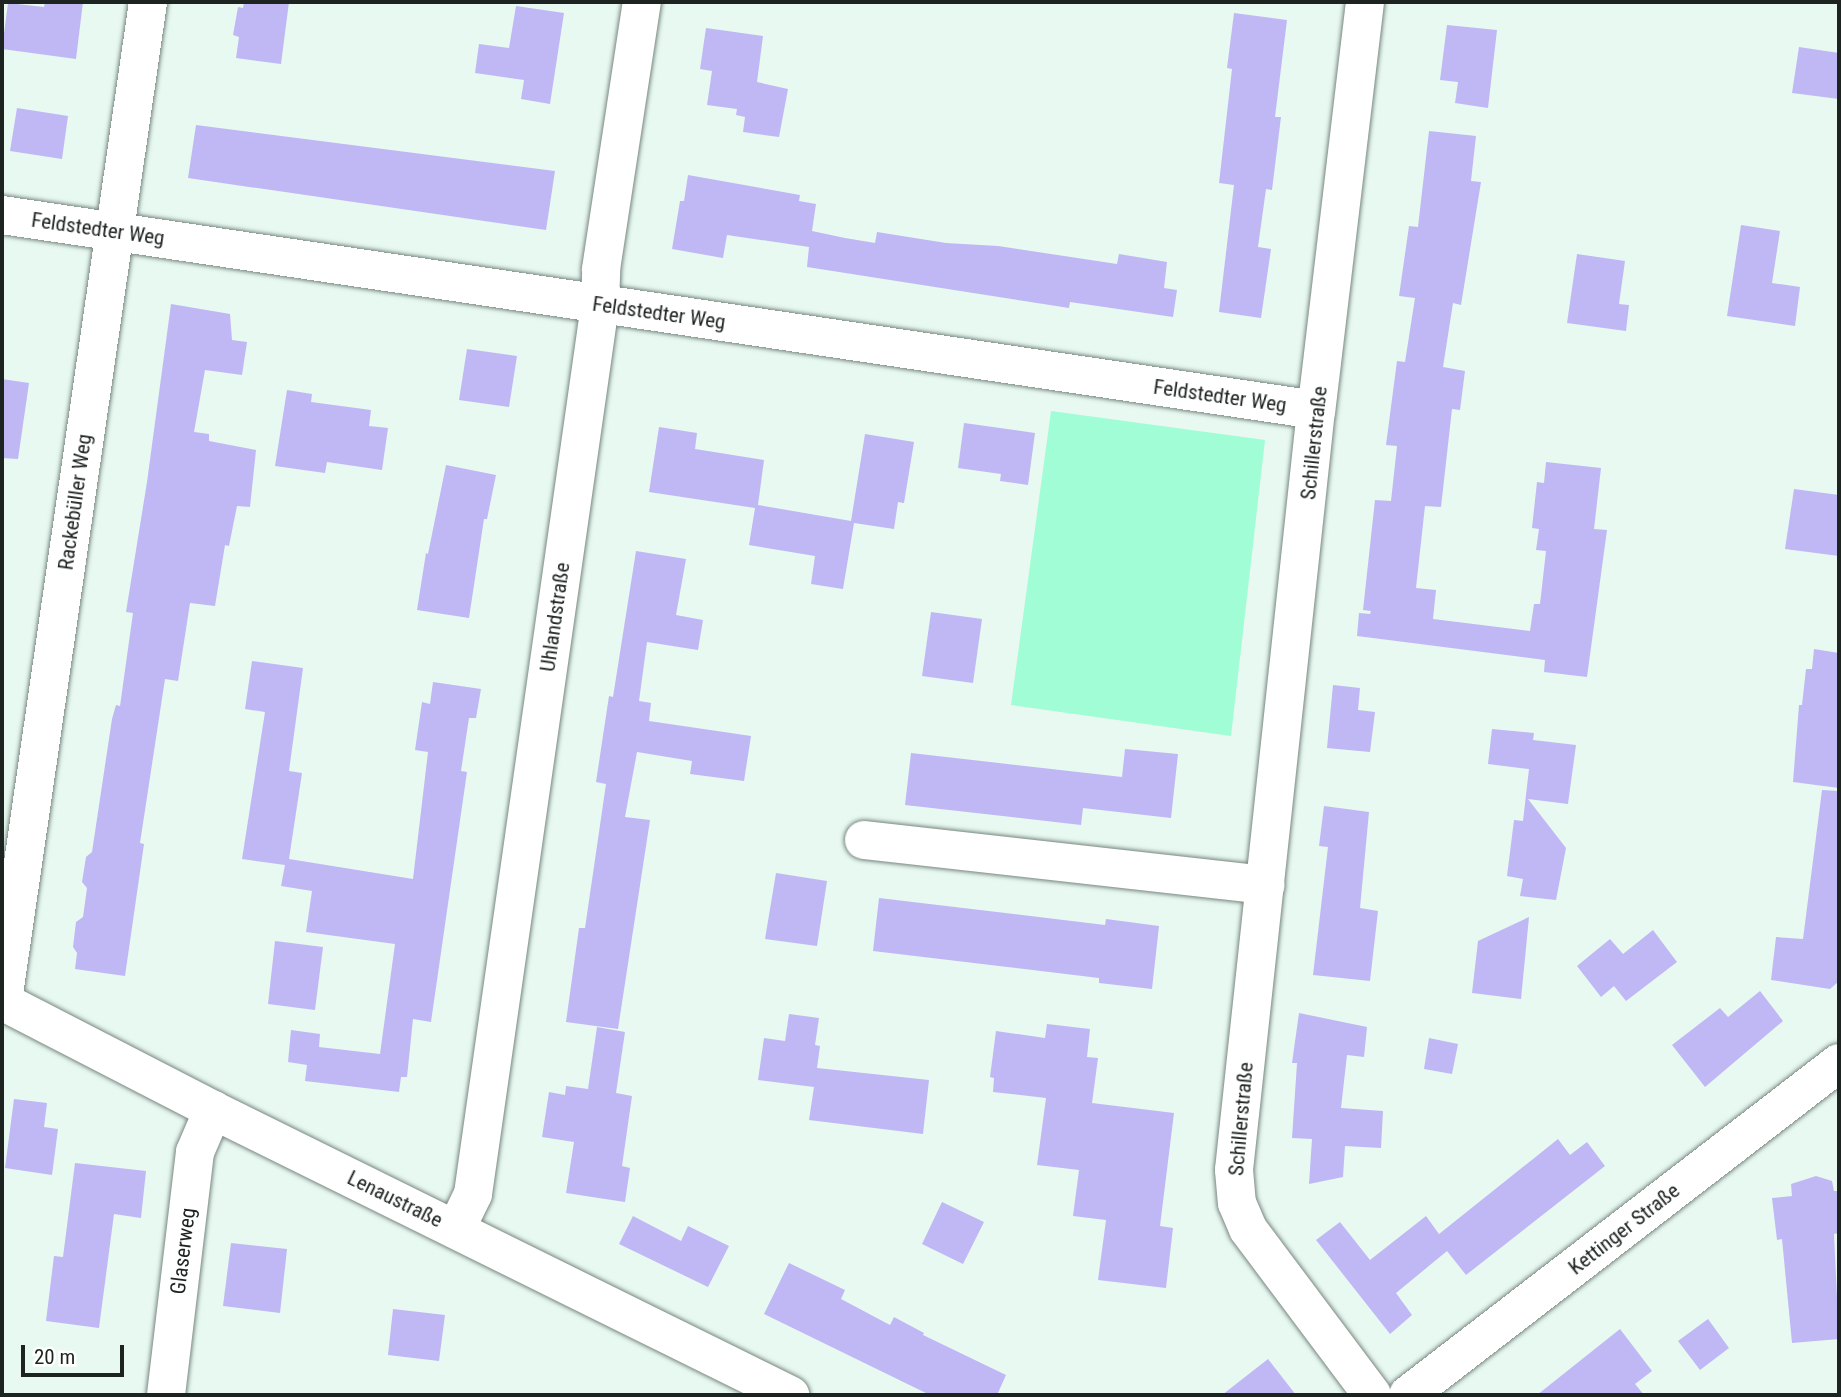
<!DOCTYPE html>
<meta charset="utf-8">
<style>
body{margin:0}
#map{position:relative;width:1841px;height:1397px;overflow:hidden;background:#e8f9f1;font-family:"Roboto Condensed",sans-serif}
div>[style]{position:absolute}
.green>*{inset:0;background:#a0fdd5}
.building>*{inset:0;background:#bfb8f5}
.roads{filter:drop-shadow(0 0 2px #788780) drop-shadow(0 0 2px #788780)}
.minor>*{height:38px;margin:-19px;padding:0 19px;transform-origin:19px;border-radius:19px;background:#fff}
span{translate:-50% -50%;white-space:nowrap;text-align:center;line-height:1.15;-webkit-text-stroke:6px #fff;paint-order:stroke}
.street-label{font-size:21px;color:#1d2321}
.frame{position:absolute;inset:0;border:4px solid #1d2321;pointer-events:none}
.scale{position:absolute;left:21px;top:1345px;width:103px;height:32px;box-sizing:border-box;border:4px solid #1d2321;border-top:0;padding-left:9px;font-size:21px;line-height:24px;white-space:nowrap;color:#1d2321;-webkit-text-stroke:5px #fff;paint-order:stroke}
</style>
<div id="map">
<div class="green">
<div style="clip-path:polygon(1051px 411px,1265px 440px,1231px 736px,1011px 705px)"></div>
</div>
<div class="building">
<div style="clip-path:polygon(45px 2px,83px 2px,76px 59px,2px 49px,8px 3px,44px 7px)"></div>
<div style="clip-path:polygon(244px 2px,289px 2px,281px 64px,236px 58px,239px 37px,233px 35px,238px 7px,243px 8px)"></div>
<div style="clip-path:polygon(516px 6px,564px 13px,550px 104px,521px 99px,524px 80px,475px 73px,479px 44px,509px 48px)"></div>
<div style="clip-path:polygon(1234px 13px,1287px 20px,1275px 117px,1281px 117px,1272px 190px,1266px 189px,1258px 247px,1271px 249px,1261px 318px,1219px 312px,1234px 185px,1219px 183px,1232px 69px,1227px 68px)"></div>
<div style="clip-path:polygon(1447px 25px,1497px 30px,1488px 108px,1455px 103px,1458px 82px,1440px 80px)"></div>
<div style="clip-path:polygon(706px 28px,763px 36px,757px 82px,788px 89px,779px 137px,743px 132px,745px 117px,736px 115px,737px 109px,707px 105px,712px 71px,700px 69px)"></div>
<div style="clip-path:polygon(1799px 47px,1839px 53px,1839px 99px,1792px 93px)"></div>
<div style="clip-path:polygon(17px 108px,68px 116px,62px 159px,10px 151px)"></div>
<div style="clip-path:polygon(196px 125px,555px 171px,546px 230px,188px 178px)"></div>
<div style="clip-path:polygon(1429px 131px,1476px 136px,1471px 181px,1481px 182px,1461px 305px,1453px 303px,1443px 367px,1465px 371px,1460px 410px,1452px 409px,1441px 507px,1425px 506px,1416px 588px,1436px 590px,1433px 619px,1530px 631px,1534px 604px,1540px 604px,1546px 551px,1536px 550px,1539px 529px,1532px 528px,1537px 482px,1544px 483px,1546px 462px,1601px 468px,1594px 529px,1607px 530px,1587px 677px,1544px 672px,1545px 660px,1357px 636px,1359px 613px,1370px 614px,1371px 611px,1363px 610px,1375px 500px,1391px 501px,1397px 446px,1386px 445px,1397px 361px,1405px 362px,1415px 298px,1399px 296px,1409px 226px,1418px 227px)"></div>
<div style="clip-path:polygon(688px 175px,800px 195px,799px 201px,816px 204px,812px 231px,845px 238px,875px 243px,877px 232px,946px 243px,998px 246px,1117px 264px,1119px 254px,1167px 262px,1164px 288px,1177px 290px,1173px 317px,1070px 302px,1069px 308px,807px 267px,809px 247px,727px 235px,723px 258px,672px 249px,680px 201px,684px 201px)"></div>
<div style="clip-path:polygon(1741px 225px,1780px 231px,1772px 283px,1800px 287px,1795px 326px,1727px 316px)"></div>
<div style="clip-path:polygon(1577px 254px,1625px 261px,1619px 304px,1629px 305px,1626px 331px,1567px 323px)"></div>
<div style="clip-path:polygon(171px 304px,230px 314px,232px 340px,247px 342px,242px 375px,205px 370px,194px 432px,209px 434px,209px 441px,256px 450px,250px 507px,237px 506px,229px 546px,225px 545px,215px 606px,190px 603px,178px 681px,165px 679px,140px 843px,144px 844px,125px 976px,75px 969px,77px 953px,73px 947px,76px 922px,83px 917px,87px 888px,82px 882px,86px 857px,92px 852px,112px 719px,116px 705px,120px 706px,133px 613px,126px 612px,147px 482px)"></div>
<div style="clip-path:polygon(467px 349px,517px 356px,509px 407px,459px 400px)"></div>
<div style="clip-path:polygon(2px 379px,29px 383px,18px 459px,2px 458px)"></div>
<div style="clip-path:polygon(287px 390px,312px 394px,311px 402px,371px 410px,369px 426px,388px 428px,382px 470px,327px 462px,325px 473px,275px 466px)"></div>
<div style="clip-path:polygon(964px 423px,1035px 433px,1028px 485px,1000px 481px,1001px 474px,958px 468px)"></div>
<div style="clip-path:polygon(659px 427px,697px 433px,695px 449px,764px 460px,758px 505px,851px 521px,865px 434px,914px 442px,904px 503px,898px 502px,894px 529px,854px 523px,843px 589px,811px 584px,815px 556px,749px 545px,755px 508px,649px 492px)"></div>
<div style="clip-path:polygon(446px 465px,496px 475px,487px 519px,484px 519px,469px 618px,417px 610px,426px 553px,428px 554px)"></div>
<div style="clip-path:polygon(1794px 489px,1839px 495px,1839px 556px,1785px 549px)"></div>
<div style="clip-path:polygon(636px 551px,686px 559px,676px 615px,703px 620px,698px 650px,647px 642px,639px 701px,651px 703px,649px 721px,751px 736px,744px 781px,690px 774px,692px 761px,637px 752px,625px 817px,650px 820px,618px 1029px,566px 1022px,579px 928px,585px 928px,606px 784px,596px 782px,609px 696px,613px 697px)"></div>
<div style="clip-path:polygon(931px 612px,982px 619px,973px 683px,922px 676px)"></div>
<div style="clip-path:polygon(1814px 649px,1839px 653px,1839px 788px,1793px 782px,1799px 705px,1802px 705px,1806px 669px,1812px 669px)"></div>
<div style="clip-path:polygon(252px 661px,303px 668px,289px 771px,302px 773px,289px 859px,413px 879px,428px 752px,415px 750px,422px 702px,430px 704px,433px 682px,481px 689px,476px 718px,469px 718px,461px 771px,467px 772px,431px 1022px,413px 1019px,407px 1077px,401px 1077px,399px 1092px,305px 1081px,307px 1065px,288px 1062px,291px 1030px,320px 1034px,319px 1047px,380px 1054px,395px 944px,306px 932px,312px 891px,281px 886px,285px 865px,242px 859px,265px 712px,245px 709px)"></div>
<div style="clip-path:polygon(1333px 685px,1360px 688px,1358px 710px,1375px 712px,1370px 752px,1327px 748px)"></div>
<div style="clip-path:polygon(1492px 729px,1534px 733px,1533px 740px,1576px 745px,1568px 804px,1528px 799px,1566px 848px,1556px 900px,1520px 896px,1523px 879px,1507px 876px,1514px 820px,1523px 821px,1529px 769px,1488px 764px)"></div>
<div style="clip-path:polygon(1125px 749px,1178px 754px,1171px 818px,1083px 808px,1081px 825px,905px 805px,911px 753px,1122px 777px)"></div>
<div style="clip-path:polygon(1822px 790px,1839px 791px,1839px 981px,1830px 989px,1771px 980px,1776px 937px,1803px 939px)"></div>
<div style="clip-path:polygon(1324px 806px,1369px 812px,1360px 908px,1378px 911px,1370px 981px,1313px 975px,1328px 847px,1319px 846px)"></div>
<div style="clip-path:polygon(776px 873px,827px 881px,817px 946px,765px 939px)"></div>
<div style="clip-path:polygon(879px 898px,1105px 925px,1106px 919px,1159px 926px,1152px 989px,1099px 983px,1099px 978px,873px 951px)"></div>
<div style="clip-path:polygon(1529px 917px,1521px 999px,1472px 993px,1478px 941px)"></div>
<div style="clip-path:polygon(1653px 930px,1677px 962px,1626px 1001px,1614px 986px,1601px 997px,1577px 966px,1610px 939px,1623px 954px)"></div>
<div style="clip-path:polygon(275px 941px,323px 947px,315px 1010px,268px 1004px)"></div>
<div style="clip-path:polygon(1760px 991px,1783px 1021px,1705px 1087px,1672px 1045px,1720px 1008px,1728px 1017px)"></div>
<div style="clip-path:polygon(1299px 1013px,1367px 1027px,1364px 1057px,1347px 1055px,1341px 1108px,1383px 1111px,1381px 1148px,1345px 1146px,1343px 1177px,1309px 1184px,1312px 1139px,1292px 1138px,1297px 1063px,1292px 1063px)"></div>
<div style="clip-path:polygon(789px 1014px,819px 1018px,815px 1045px,820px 1046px,817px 1068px,929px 1080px,923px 1134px,809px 1120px,814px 1087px,758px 1080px,764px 1038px,785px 1041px)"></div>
<div style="clip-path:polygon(1047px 1024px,1090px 1029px,1087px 1057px,1098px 1058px,1092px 1103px,1174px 1113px,1160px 1226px,1173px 1228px,1166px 1288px,1098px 1280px,1106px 1220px,1073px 1216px,1079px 1170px,1037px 1165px,1046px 1098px,993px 1092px,994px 1078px,990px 1077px,996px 1031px,1045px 1038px)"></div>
<div style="clip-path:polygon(597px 1027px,625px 1032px,616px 1093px,632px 1096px,622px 1166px,630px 1168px,625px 1202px,566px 1193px,574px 1142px,542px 1137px,549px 1092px,565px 1095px,566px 1086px,588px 1089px)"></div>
<div style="clip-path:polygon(1429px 1038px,1458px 1044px,1452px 1074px,1424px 1069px)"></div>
<div style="clip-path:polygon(14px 1099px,47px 1103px,44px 1127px,58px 1129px,52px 1175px,5px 1168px)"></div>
<div style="clip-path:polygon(1558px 1139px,1570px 1155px,1587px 1142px,1605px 1166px,1466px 1275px,1447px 1251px,1396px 1293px,1412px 1315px,1390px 1334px,1316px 1240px,1340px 1222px,1370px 1260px,1426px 1216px,1439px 1234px)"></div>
<div style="clip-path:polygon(75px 1163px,146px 1171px,141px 1218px,114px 1214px,99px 1328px,46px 1321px,54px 1256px,63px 1257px)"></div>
<div style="clip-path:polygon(1816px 1176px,1832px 1181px,1834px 1191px,1839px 1191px,1839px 1233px,1834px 1234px,1839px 1339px,1792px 1343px,1782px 1239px,1777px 1240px,1772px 1198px,1792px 1196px,1791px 1184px)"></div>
<div style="clip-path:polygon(942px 1202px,984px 1222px,963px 1264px,922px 1244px)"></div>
<div style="clip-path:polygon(633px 1216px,681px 1241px,688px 1226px,729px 1246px,708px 1287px,619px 1244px)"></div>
<div style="clip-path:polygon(231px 1243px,287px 1249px,280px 1313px,223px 1306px)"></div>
<div style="clip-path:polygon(789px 1263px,845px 1290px,841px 1299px,890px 1325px,894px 1317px,924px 1333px,923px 1335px,1006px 1375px,997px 1395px,930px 1395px,764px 1314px)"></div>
<div style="clip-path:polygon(393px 1309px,445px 1315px,439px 1361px,388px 1355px)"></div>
<div style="clip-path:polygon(1708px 1319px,1729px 1348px,1700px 1370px,1678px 1341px)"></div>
<div style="clip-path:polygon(1620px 1329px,1652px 1371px,1635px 1384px,1644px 1395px,1537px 1395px)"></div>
<div style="clip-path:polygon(1268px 1359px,1296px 1395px,1222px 1395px)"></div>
</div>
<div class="roads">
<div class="minor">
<div style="left:1365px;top:2px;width:411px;rotate:96.8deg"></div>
<div style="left:1316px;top:410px;width:764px;rotate:96.16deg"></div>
<div style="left:1234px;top:1170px;width:33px;rotate:85deg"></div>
<div style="left:1237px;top:1203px;width:28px;rotate:67deg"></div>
<div style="left:1248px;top:1229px;width:207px;rotate:53.2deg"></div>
<div style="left:2px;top:215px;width:1328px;rotate:8.44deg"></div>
<div style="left:864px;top:840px;width:404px;rotate:6.4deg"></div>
<div style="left:2px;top:1001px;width:237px;rotate:27.3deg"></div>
<div style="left:213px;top:1110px;width:644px;rotate:26.29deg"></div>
<div style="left:3px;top:1001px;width:1009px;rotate:-81.74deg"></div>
<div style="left:456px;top:1229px;width:39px;rotate:-64deg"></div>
<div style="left:473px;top:1194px;width:898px;rotate:-81.87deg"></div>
<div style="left:600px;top:305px;width:36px;rotate:-88deg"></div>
<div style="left:601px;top:269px;width:270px;rotate:-81.3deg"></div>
<div style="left:166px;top:1395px;width:245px;rotate:-83.2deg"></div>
<div style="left:195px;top:1152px;width:46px;rotate:-66.8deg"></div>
<div style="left:1408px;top:1395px;width:544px;rotate:-37.61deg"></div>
</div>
</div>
<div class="street-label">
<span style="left:98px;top:229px;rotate:8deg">Feldstedter Weg</span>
<span style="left:659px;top:313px;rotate:8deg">Feldstedter Weg</span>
<span style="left:1220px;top:396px;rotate:8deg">Feldstedter Weg</span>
<span style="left:1314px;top:443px;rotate:-84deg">Schillerstraße</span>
<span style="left:75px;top:502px;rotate:-82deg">Rackebüller Weg</span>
<span style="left:555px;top:617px;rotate:-82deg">Uhlandstraße</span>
<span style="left:1241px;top:1119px;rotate:-85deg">Schillerstraße</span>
<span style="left:395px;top:1199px;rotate:26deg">Lenaustraße</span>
<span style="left:1624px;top:1229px;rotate:-38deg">Kettinger Straße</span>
<span style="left:183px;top:1251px;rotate:-83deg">Glaserweg</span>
</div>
<div class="frame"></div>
<div class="scale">20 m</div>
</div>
